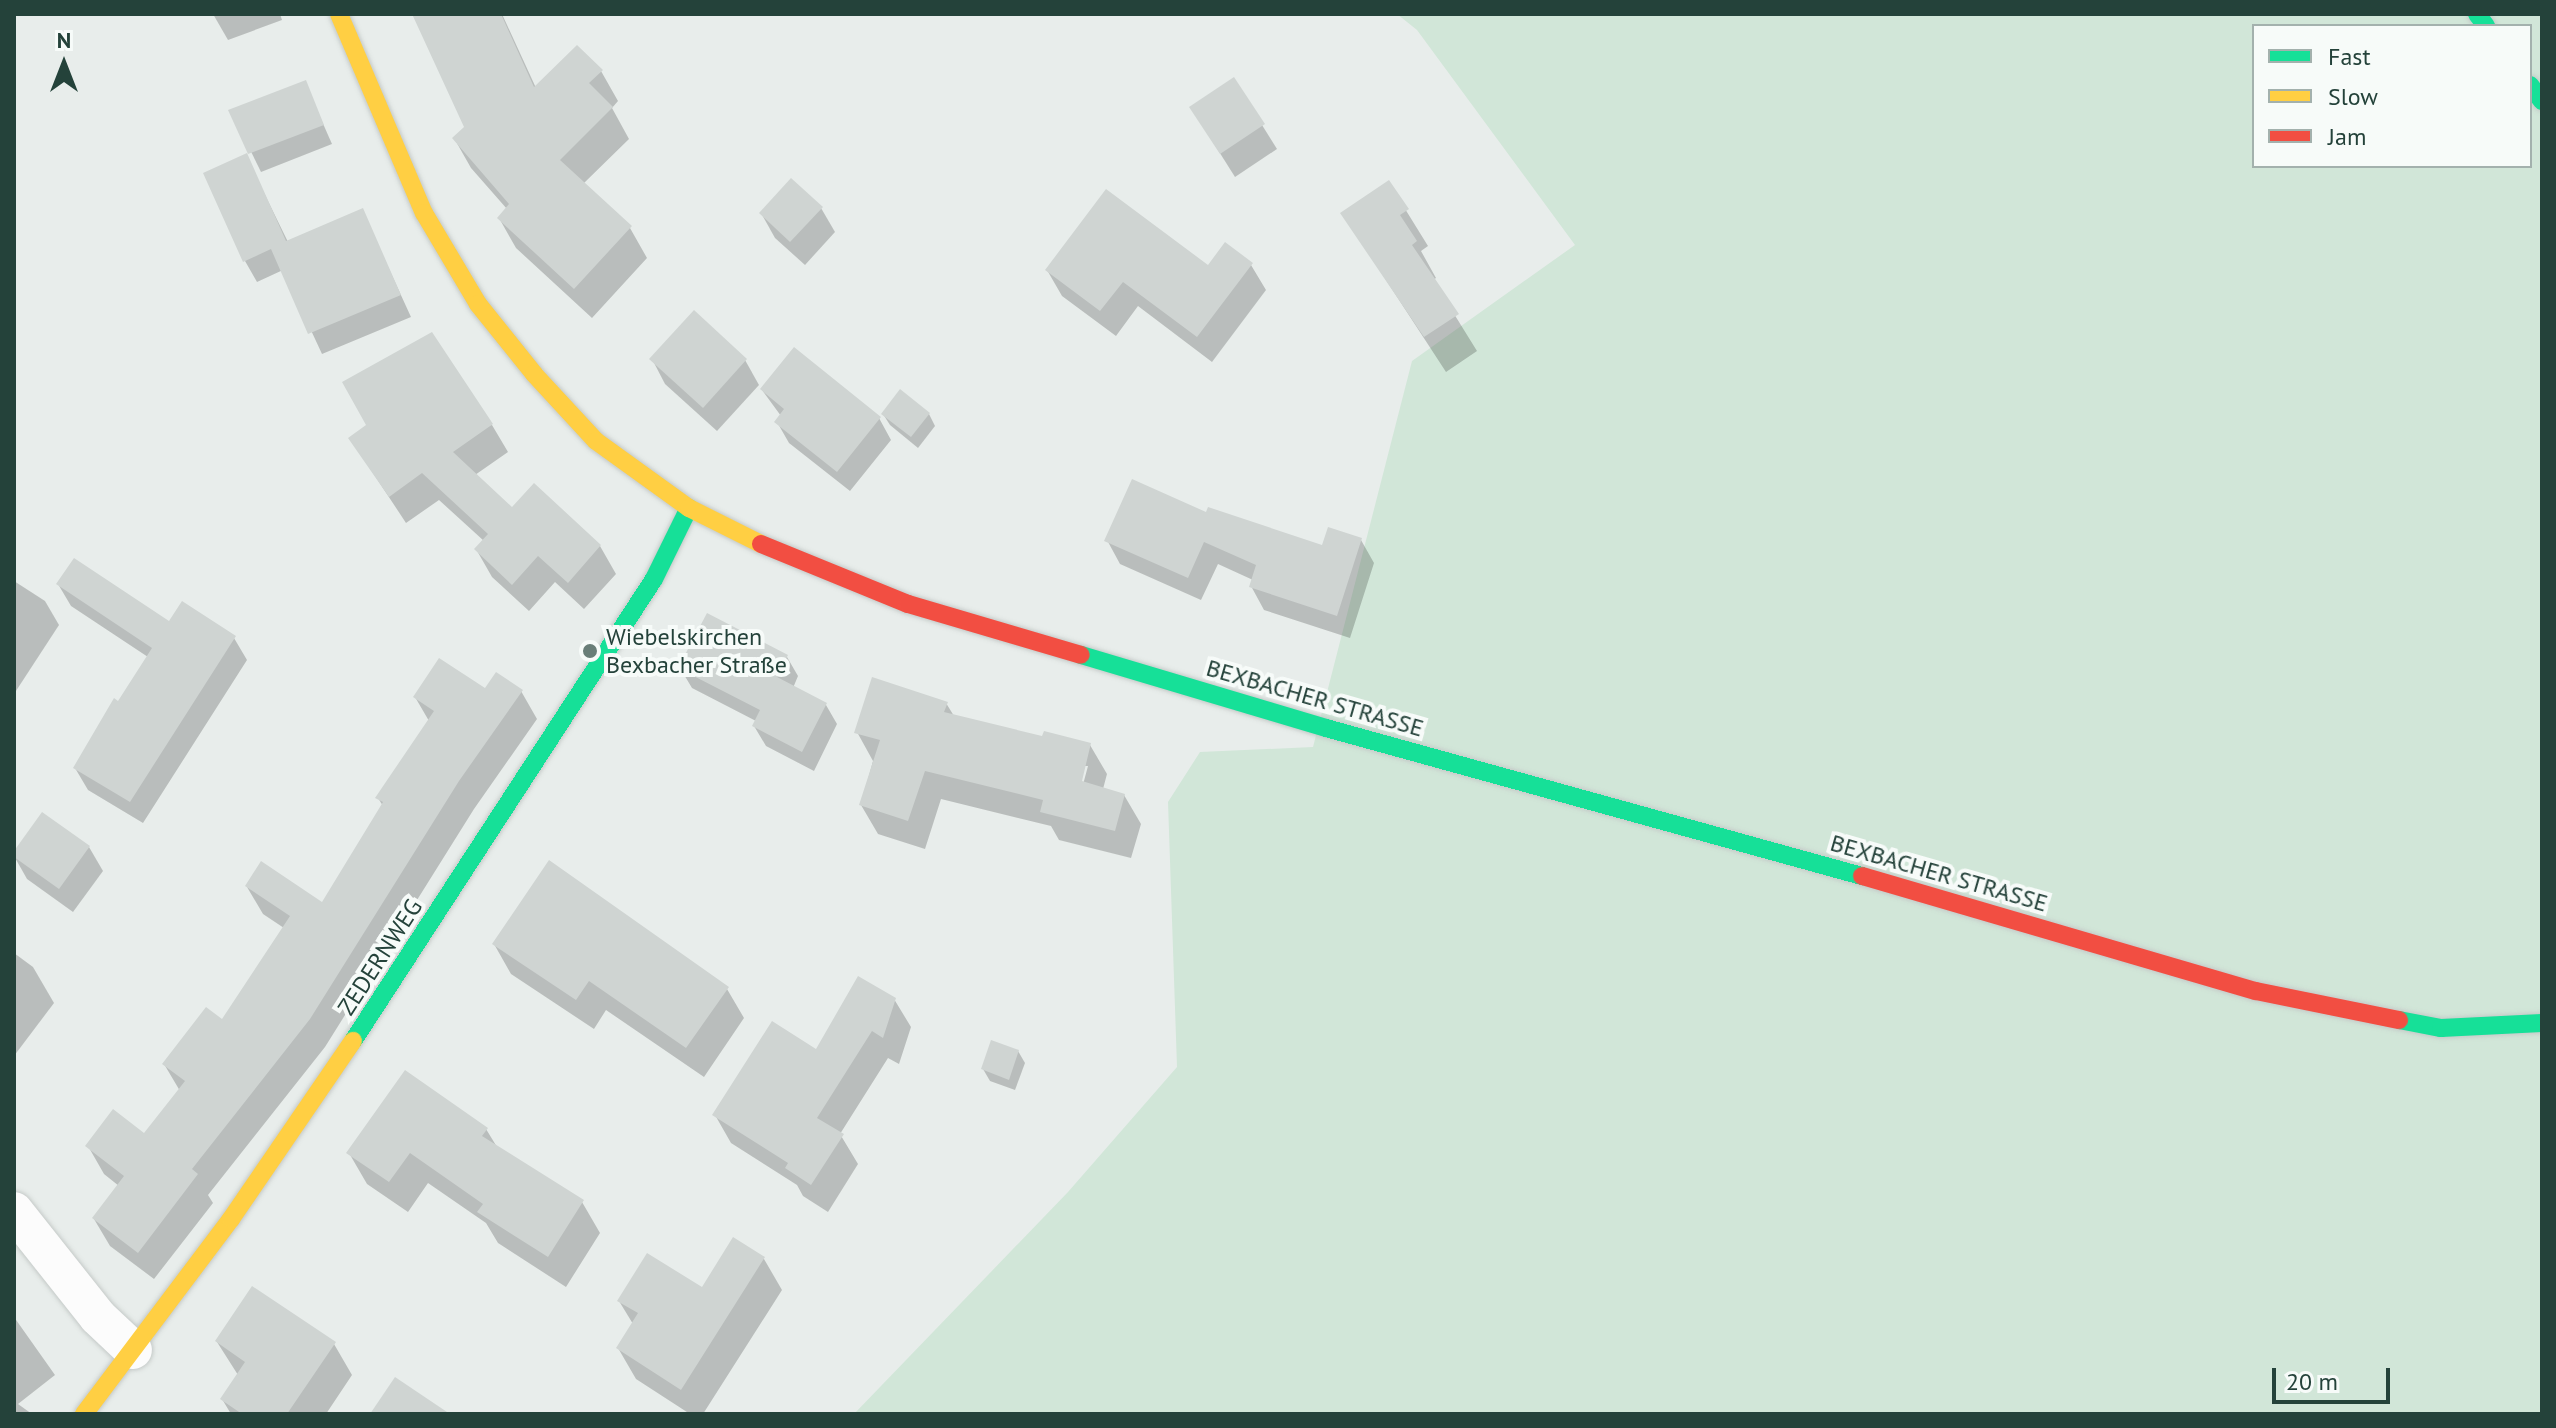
<!DOCTYPE html>
<meta charset="utf-8">
<style>
body{margin:0}
#map{position:relative;width:2556px;height:1428px;overflow:hidden;background:#e8edeb;font-family:"PT Sans",sans-serif}
div>[style]{position:absolute}
.green>*{inset:0;background:#d1e6d8}
.shadow>*{inset:0;background:#0003}
.building>*{inset:0;background:#cfd4d2}
.roads{filter:drop-shadow(0 0 2px #c5cac8) drop-shadow(0 0 2px #c5cac8)}
.street>*{height:38px;margin:-19px;padding:0 19px;transform-origin:19px;border-radius:19px;background:#fcfcfc}
.fast>*{height:18px;margin:-9px;padding:0 9px;transform-origin:9px;border-radius:9px;background:#16e098}
.slow>*{height:18px;margin:-9px;padding:0 9px;transform-origin:9px;border-radius:9px;background:#ffcf43}
.jam>*{height:18px;margin:-9px;padding:0 9px;transform-origin:9px;border-radius:9px;background:#f24e42}
.dots>*{width:22px;height:22px;translate:-50% -50%;box-sizing:border-box;border:4px solid #f7fbf9;border-radius:50%}
span{translate:-50% -50%;white-space:nowrap;text-align:center;line-height:1.15;-webkit-text-stroke:8px #f7fbf9;paint-order:stroke}
.poi-label{font-size:24px;color:#24423a}
.left{translate:0 -50%;text-align:left}
.street-label{font-size:24px;color:#24423a}
.frame{position:absolute;inset:0;border:16px solid #24423a;pointer-events:none}
.legend{position:absolute;left:2252px;top:24px;width:280px;height:144px;box-sizing:border-box;background:#f7fbf9;border:2px solid #a3b1ad;margin:0;padding:10px 14px;list-style:none;font-size:24px;color:#24423a}
.legend li{display:flex;align-items:center;gap:16px;height:40px}
.legend b{width:40px;border:2px solid #a3b1ad}
.north{position:absolute;left:24px;top:24px;width:80px;height:80px;-webkit-text-stroke:6px #f7fbf9;paint-order:stroke;rotate:0deg;font-size:22px;font-weight:700;line-height:32px;text-align:center;color:#24423a}
.north::after{content:'';display:block;margin:auto;width:28px;height:36px;background:#24423a;clip-path:polygon(50% 0,100% 100%,50% 72%,0 100%)}
.scale{position:absolute;left:2272px;top:1368px;width:118px;height:36px;box-sizing:border-box;border:4px solid #24423a;border-top:0;padding-left:10px;font-size:24px;line-height:28px;white-space:nowrap;color:#24423a;-webkit-text-stroke:6px #f7fbf9;paint-order:stroke}
</style>
<div id="map">
<div class="green">
<div style="clip-path:polygon(evenodd,1397px 14px,2542px 14px,2542px 1414px,854px 1414px,1068px 1192px,1177px 1067px,1168px 802px,1200px 752px,1313px 747px,1412px 361px,1575px 245px,1417px 30px,1397px 14px,2254px 26px,2530px 26px,2530px 166px,2254px 166px,2254px 26px)"></div>
</div>
<div class="shadow">
<div style="clip-path:polygon(213px 14px,280px 14px,282px 20px,228px 40px)"></div>
<div style="clip-path:polygon(414px 14px,502px 14px,536px 88px,601px 71px,618px 101px,612px 108px,629px 139px,583px 184px,630px 228px,647px 258px,592px 318px,516px 248px,499px 218px,507px 209px,471px 168px,454px 138px,466px 128px)"></div>
<div style="clip-path:polygon(1234px 80px,1277px 149px,1235px 177px,1206px 131px)"></div>
<div style="clip-path:polygon(305px 83px,332px 144px,261px 172px,231px 111px)"></div>
<div style="clip-path:polygon(246px 156px,288px 242px,362px 210px,411px 317px,322px 354px,283px 270px,257px 282px,245px 261px)"></div>
<div style="clip-path:polygon(1389px 183px,1428px 246px,1421px 251px,1436px 278px,1433px 280px,1477px 351px,1446px 372px,1343px 214px)"></div>
<div style="clip-path:polygon(821px 208px,835px 232px,805px 265px,775px 238px,761px 213px)"></div>
<div style="clip-path:polygon(1251px 265px,1266px 290px,1212px 362px,1138px 306px,1116px 336px,1062px 296px,1047px 270px)"></div>
<div style="clip-path:polygon(652px 359px,745px 360px,759px 385px,717px 431px,665px 384px)"></div>
<div style="clip-path:polygon(762px 390px,879px 418px,891px 440px,850px 491px,789px 443px,777px 422px,781px 416px)"></div>
<div style="clip-path:polygon(883px 414px,929px 414px,935px 426px,918px 448px,890px 425px)"></div>
<div style="clip-path:polygon(492px 425px,508px 452px,475px 475px,513px 509px,534px 486px,600px 546px,616px 574px,584px 609px,555px 582px,529px 611px,492px 577px,476px 549px,484px 541px,439px 500px,406px 523px,350px 438px)"></div>
<div style="clip-path:polygon(1207px 514px,1324px 547px,1361px 540px,1374px 563px,1350px 638px,1264px 610px,1251px 586px,1253px 580px,1218px 564px,1201px 600px,1120px 564px,1107px 540px)"></div>
<div style="clip-path:polygon(14px 581px,45px 601px,59px 625px,14px 694px)"></div>
<div style="clip-path:polygon(58px 584px,170px 624px,234px 638px,247px 660px,143px 823px,88px 790px,75px 768px,148px 657px,71px 606px)"></div>
<div style="clip-path:polygon(787px 657px,798px 676px,793px 688px,826px 705px,837px 724px,814px 771px,766px 746px,754px 726px,756px 721px,692px 688px,680px 668px)"></div>
<div style="clip-path:polygon(486px 691px,521px 691px,537px 719px,474px 809px,325px 1047px,208px 1195px,213px 1203px,154px 1279px,110px 1246px,94px 1219px,119px 1186px,104px 1174px,88px 1146px,145px 1136px,180px 1091px,164px 1064px,222px 1022px,284px 928px,263px 914px,247px 887px,322px 904px,383px 806px,378px 798px,429px 721px,415px 697px)"></div>
<div style="clip-path:polygon(evenodd,946px 703px,954px 716px,1044px 738px,1090px 745px,1107px 774px,1103px 789px,1124px 795px,1141px 824px,1131px 858px,1059px 840px,1051px 826px,941px 799px,925px 849px,878px 834px,861px 805px,873px 761px,857px 732px,946px 703px,1084px 766px,1088px 766px,1081px 792px,1077px 791px,1084px 766px)"></div>
<div style="clip-path:polygon(89px 847px,103px 871px,73px 912px,27px 879px,14px 856px)"></div>
<div style="clip-path:polygon(549px 862px,727px 989px,744px 1018px,704px 1077px,606px 1010px,594px 1029px,511px 974px,494px 944px)"></div>
<div style="clip-path:polygon(14px 953px,33px 967px,54px 1003px,14px 1056px)"></div>
<div style="clip-path:polygon(894px 999px,911px 1027px,899px 1064px,888px 1058px,840px 1134px,858px 1164px,828px 1212px,803px 1196px,797px 1185px,731px 1143px,715px 1115px)"></div>
<div style="clip-path:polygon(1018px 1051px,1025px 1063px,1015px 1090px,990px 1081px,983px 1069px)"></div>
<div style="clip-path:polygon(486px 1129px,497px 1147px,582px 1202px,600px 1233px,566px 1287px,498px 1243px,486px 1223px,428px 1183px,408px 1212px,367px 1184px,349px 1153px)"></div>
<div style="clip-path:polygon(734px 1240px,764px 1259px,782px 1290px,703px 1414px,690px 1414px,636px 1379px,618px 1348px,633px 1324px,619px 1301px,702px 1290px)"></div>
<div style="clip-path:polygon(14px 1317px,55px 1375px,18px 1404px,32px 1414px,14px 1414px)"></div>
<div style="clip-path:polygon(217px 1342px,334px 1344px,352px 1375px,326px 1414px,231px 1414px,222px 1399px,238px 1375px)"></div>
</div>
<div class="building">
<div style="clip-path:polygon(412px 14px,501px 14px,534px 87px,577px 45px,603px 70px,589px 83px,613px 107px,560px 160px,632px 226px,574px 289px,497px 218px,509px 204px,452px 138px,464px 127px)"></div>
<div style="clip-path:polygon(1234px 77px,1265px 124px,1220px 154px,1189px 107px)"></div>
<div style="clip-path:polygon(306px 80px,324px 125px,248px 154px,228px 110px)"></div>
<div style="clip-path:polygon(247px 153px,286px 241px,363px 208px,401px 295px,308px 334px,271px 249px,243px 262px,203px 173px)"></div>
<div style="clip-path:polygon(791px 178px,823px 207px,790px 242px,759px 213px)"></div>
<div style="clip-path:polygon(1389px 180px,1409px 209px,1400px 215px,1417px 241px,1412px 245px,1459px 314px,1424px 337px,1340px 213px)"></div>
<div style="clip-path:polygon(1106px 189px,1208px 265px,1225px 242px,1253px 263px,1197px 337px,1123px 282px,1100px 311px,1045px 270px)"></div>
<div style="clip-path:polygon(694px 310px,747px 359px,703px 408px,649px 359px)"></div>
<div style="clip-path:polygon(432px 332px,493px 424px,453px 452px,512px 507px,534px 483px,601px 545px,568px 583px,538px 556px,512px 585px,474px 549px,488px 534px,422px 473px,389px 497px,348px 438px,366px 425px,342px 382px)"></div>
<div style="clip-path:polygon(794px 347px,881px 417px,837px 472px,774px 422px,784px 409px,760px 389px)"></div>
<div style="clip-path:polygon(900px 389px,930px 413px,911px 437px,881px 414px)"></div>
<div style="clip-path:polygon(1132px 479px,1206px 512px,1208px 507px,1322px 545px,1328px 527px,1362px 538px,1337px 616px,1249px 587px,1256px 565px,1204px 542px,1188px 578px,1104px 541px)"></div>
<div style="clip-path:polygon(74px 558px,169px 621px,182px 601px,236px 636px,130px 802px,73px 768px,114px 698px,118px 701px,152px 648px,56px 584px)"></div>
<div style="clip-path:polygon(707px 613px,788px 655px,777px 677px,827px 703px,802px 752px,752px 726px,760px 710px,678px 668px)"></div>
<div style="clip-path:polygon(439px 658px,485px 688px,496px 672px,523px 690px,459px 781px,310px 1019px,192px 1169px,198px 1174px,138px 1253px,92px 1218px,124px 1176px,85px 1146px,113px 1109px,144px 1133px,185px 1081px,162px 1064px,206px 1007px,222px 1019px,290px 916px,245px 886px,261px 861px,322px 902px,383px 802px,375px 798px,434px 711px,413px 697px)"></div>
<div style="clip-path:polygon(872px 677px,948px 702px,944px 712px,1042px 736px,1044px 731px,1091px 743px,1082px 781px,1125px 794px,1115px 831px,1040px 812px,1043px 800px,925px 771px,908px 821px,859px 805px,880px 740px,854px 733px)"></div>
<div style="clip-path:polygon(42px 812px,90px 846px,59px 889px,14px 857px,14px 851px)"></div>
<div style="clip-path:polygon(549px 860px,729px 987px,686px 1048px,589px 981px,576px 1000px,492px 944px)"></div>
<div style="clip-path:polygon(858px 976px,896px 998px,883px 1038px,872px 1031px,817px 1118px,844px 1134px,811px 1185px,785px 1168px,788px 1163px,712px 1115px,772px 1021px,816px 1049px)"></div>
<div style="clip-path:polygon(991px 1040px,1019px 1050px,1009px 1080px,981px 1069px)"></div>
<div style="clip-path:polygon(405px 1070px,488px 1128px,482px 1136px,584px 1200px,548px 1257px,477px 1212px,483px 1204px,410px 1153px,389px 1182px,346px 1153px)"></div>
<div style="clip-path:polygon(733px 1237px,765px 1257px,681px 1390px,616px 1348px,638px 1313px,617px 1301px,647px 1253px,702px 1287px)"></div>
<div style="clip-path:polygon(252px 1286px,336px 1342px,287px 1414px,242px 1414px,220px 1399px,245px 1362px,215px 1341px)"></div>
<div style="clip-path:polygon(395px 1377px,450px 1414px,370px 1414px)"></div>
</div>
<div class="roads">
<div class="street">
<div style="left:14px;top:1211px;width:135px;rotate:51.6deg"></div>
<div style="left:98px;top:1317px;width:48px;rotate:43.3deg"></div>
</div>
<div class="fast">
<div style="left:2477px;top:14px;width:15px;rotate:53deg"></div>
<div style="left:2530px;top:85px;width:20px;rotate:53deg"></div>
<div style="left:1081px;top:655px;width:256px;rotate:16.6deg"></div>
<div style="left:1326px;top:728px;width:556px;rotate:15.44deg"></div>
<div style="left:2399px;top:1020px;width:43px;rotate:10.8deg"></div>
<div style="left:2441px;top:1028px;width:101px;rotate:-2.8deg"></div>
<div style="left:353px;top:1041px;width:551px;rotate:-56.92deg"></div>
<div style="left:654px;top:579px;width:79px;rotate:-63.8deg"></div>
</div>
<div class="slow">
<div style="left:339px;top:14px;width:216px;rotate:66.9deg"></div>
<div style="left:424px;top:213px;width:106px;rotate:59.3deg"></div>
<div style="left:478px;top:304px;width:90px;rotate:51.3deg"></div>
<div style="left:534px;top:374px;width:91px;rotate:47.2deg"></div>
<div style="left:596px;top:441px;width:115px;rotate:35.8deg"></div>
<div style="left:689px;top:508px;width:80px;rotate:26.6deg"></div>
<div style="left:84px;top:1414px;width:244px;rotate:-53deg"></div>
<div style="left:231px;top:1219px;width:216px;rotate:-55.6deg"></div>
</div>
<div class="jam">
<div style="left:761px;top:544px;width:159px;rotate:22.2deg"></div>
<div style="left:908px;top:604px;width:180px;rotate:16.4deg"></div>
<div style="left:1862px;top:876px;width:410px;rotate:16.3deg"></div>
<div style="left:2256px;top:991px;width:146px;rotate:11.5deg"></div>
</div>
</div>
<div class="dots">
<div style="left:590px;top:651px;background:#697e78"></div>
</div>
<div class="poi-label">
<span class="left" style="left:606px;top:651px">Wiebelskirchen<br>Bexbacher Straße</span>
</div>
<div class="street-label">
<span style="left:1315px;top:698px;rotate:16deg">BEXBACHER STRASSE</span>
<span style="left:1939px;top:873px;rotate:16deg">BEXBACHER STRASSE</span>
<span style="left:380px;top:957px;rotate:-57deg">ZEDERNWEG</span>
</div>
<div class="frame"></div>
<ul class="legend">
<li><b style="height:10px;background:#16e098"></b>Fast</li>
<li><b style="height:10px;background:#ffcf43"></b>Slow</li>
<li><b style="height:10px;background:#f24e42"></b>Jam</li>
</ul>
<div class="north">N</div>
<div class="scale">20 m</div>
</div>
